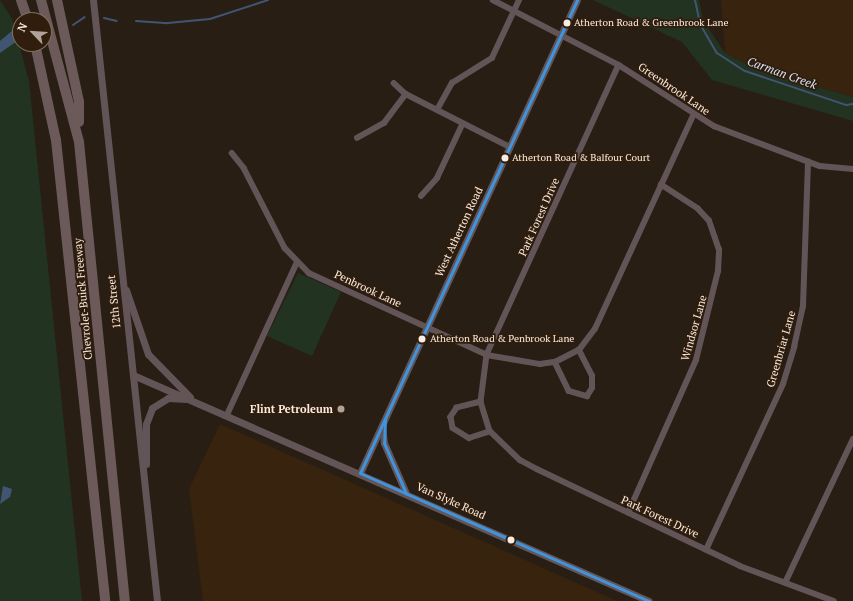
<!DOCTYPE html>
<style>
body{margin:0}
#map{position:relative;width:853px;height:601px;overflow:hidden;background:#281e14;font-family:"PT Serif",serif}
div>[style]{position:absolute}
.built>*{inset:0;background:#38230e}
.green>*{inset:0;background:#232}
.water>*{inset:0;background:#415573}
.stream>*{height:2px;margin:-1px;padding:0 1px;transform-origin:1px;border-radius:1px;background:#415573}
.minor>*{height:5.5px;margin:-2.75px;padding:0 2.75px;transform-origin:2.75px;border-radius:2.75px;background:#635557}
.tertiary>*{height:7px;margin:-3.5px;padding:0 3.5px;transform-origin:3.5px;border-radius:3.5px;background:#635557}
.motorway>*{height:10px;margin:-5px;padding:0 5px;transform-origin:5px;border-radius:5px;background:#6c5a5b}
.bus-1>*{height:3px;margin:-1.5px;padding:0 1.5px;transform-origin:1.5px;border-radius:1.5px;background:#4094de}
.dots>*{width:11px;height:11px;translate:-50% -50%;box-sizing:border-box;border:2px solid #301d0c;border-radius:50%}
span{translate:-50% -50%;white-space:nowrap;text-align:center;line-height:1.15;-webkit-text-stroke:3.5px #301d0c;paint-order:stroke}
.bus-label{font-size:10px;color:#f9ece2}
.left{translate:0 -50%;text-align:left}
.street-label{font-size:11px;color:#f9ece2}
.poi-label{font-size:11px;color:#f9ece2;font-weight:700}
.right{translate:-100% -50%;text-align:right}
.water-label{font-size:12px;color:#d5e4fc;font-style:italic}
.north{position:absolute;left:12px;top:12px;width:40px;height:40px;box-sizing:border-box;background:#301d0c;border:1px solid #807062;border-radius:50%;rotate:295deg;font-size:11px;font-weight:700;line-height:16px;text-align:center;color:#f9ece2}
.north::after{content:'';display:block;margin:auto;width:14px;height:18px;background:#b0a49a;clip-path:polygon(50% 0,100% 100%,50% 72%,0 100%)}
</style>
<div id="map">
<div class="built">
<div style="clip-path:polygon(721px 0,853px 0,853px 97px,762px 72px,725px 53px)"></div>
<div style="clip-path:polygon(220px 424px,617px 601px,203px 601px,189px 489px)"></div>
</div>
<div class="green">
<div style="clip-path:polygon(0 0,12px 19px,29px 81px,82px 601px,0 601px)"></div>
<div style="clip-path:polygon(593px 0,699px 0,703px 20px,725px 53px,762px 72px,853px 97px,853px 121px,712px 80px,682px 42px)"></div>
<div style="clip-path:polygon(298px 273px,341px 292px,312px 356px,267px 336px)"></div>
</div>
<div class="water">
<div style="clip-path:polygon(19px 25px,20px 39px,0 53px,0 41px)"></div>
<div style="clip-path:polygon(3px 486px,12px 489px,10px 497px,0 504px)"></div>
</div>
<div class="stream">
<div style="left:695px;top:0;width:25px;rotate:78deg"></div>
<div style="left:700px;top:24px;width:34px;rotate:60deg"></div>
<div style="left:717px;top:53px;width:33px;rotate:33deg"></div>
<div style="left:745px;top:71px;width:107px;rotate:18.6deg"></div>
<div style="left:846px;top:105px;width:7px;rotate:-8deg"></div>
<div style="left:104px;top:18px;width:13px;rotate:13deg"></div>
<div style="left:136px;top:21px;width:32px;rotate:4deg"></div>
<div style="left:168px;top:23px;width:42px;rotate:-5.4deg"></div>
<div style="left:210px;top:19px;width:61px;rotate:-18.1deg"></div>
<div style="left:73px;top:25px;width:14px;rotate:-34deg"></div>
</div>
<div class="minor">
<div style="left:493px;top:0;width:142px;rotate:27.3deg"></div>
<div style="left:619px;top:65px;width:113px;rotate:32.7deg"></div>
<div style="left:714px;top:126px;width:113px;rotate:20.7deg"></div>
<div style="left:820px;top:166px;width:33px;rotate:5deg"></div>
<div style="left:619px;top:65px;width:319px;rotate:114.5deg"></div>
<div style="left:487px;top:355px;width:47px;rotate:97.3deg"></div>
<div style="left:481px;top:402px;width:30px;rotate:73deg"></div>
<div style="left:490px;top:431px;width:42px;rotate:44deg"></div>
<div style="left:520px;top:460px;width:19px;rotate:28deg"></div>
<div style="left:537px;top:469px;width:225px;rotate:25.5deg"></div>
<div style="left:740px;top:566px;width:100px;rotate:20.4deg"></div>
<div style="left:394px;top:83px;width:16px;rotate:43deg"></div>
<div style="left:406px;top:94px;width:117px;rotate:27deg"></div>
<div style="left:437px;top:110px;width:31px;rotate:-61deg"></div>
<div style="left:452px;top:83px;width:47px;rotate:-32deg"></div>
<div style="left:492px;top:58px;width:64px;rotate:-65deg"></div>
<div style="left:357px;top:138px;width:31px;rotate:-29deg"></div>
<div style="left:384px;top:123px;width:36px;rotate:-53deg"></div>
<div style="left:232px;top:153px;width:19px;rotate:51deg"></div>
<div style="left:244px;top:168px;width:90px;rotate:62.9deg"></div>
<div style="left:285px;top:248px;width:35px;rotate:46deg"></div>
<div style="left:309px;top:273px;width:196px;rotate:24.7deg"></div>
<div style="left:487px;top:355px;width:54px;rotate:9.6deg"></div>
<div style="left:540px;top:364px;width:15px;rotate:-8deg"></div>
<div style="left:555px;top:362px;width:27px;rotate:-27deg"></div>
<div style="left:579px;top:350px;width:26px;rotate:-53deg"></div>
<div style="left:595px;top:329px;width:234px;rotate:-65.3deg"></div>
<div style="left:421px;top:196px;width:24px;rotate:-48deg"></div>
<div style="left:437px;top:178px;width:59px;rotate:-64.7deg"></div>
<div style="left:555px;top:362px;width:32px;rotate:64deg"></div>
<div style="left:569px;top:391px;width:19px;rotate:16deg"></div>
<div style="left:587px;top:396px;width:9px;rotate:-58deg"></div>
<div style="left:592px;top:388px;width:12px;rotate:-90deg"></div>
<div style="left:592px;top:376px;width:29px;rotate:-117deg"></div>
<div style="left:481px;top:402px;width:25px;rotate:166deg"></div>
<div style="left:457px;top:408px;width:11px;rotate:124deg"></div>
<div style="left:451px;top:417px;width:11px;rotate:80deg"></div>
<div style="left:453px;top:428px;width:19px;rotate:32deg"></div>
<div style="left:469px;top:438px;width:22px;rotate:-18deg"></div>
<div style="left:227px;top:415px;width:168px;rotate:-65.4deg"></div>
<div style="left:628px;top:513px;width:167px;rotate:-66deg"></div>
<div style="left:696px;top:360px;width:92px;rotate:-76.1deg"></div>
<div style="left:718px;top:271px;width:21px;rotate:-87deg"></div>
<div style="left:719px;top:250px;width:31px;rotate:-109deg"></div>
<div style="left:709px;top:221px;width:16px;rotate:-133deg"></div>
<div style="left:698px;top:209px;width:44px;rotate:-147deg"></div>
<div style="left:706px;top:550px;width:183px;rotate:-65.1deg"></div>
<div style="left:783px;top:384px;width:39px;rotate:-73deg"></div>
<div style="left:794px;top:347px;width:42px;rotate:-77.6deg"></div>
<div style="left:803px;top:306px;width:144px;rotate:-88deg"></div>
<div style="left:785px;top:583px;width:159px;rotate:-64.7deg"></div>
</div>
<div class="tertiary">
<div style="left:93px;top:0;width:604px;rotate:83.92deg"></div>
<div style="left:126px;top:290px;width:68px;rotate:71deg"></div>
<div style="left:148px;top:354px;width:60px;rotate:45.7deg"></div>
<div style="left:133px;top:375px;width:563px;rotate:23.65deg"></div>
<div style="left:382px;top:427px;width:16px;rotate:83deg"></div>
<div style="left:384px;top:443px;width:55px;rotate:66.3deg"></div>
<div style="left:146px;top:464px;width:40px;rotate:-90deg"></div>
<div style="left:146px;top:424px;width:17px;rotate:-69deg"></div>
<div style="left:152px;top:408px;width:19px;rotate:-32deg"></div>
<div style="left:168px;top:398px;width:19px;rotate:3deg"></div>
<div style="left:360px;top:473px;width:520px;rotate:-65.36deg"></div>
</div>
<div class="motorway">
<div style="left:21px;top:0;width:21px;rotate:71deg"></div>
<div style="left:41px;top:0;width:147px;rotate:75deg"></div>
<div style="left:79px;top:142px;width:461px;rotate:84.3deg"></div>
<div style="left:57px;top:0;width:104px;rotate:77.8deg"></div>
<div style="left:79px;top:102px;width:20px;rotate:90deg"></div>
<div style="left:35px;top:44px;width:98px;rotate:77.7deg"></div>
<div style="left:56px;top:140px;width:464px;rotate:83.9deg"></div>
</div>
<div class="bus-1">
<div style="left:577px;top:0;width:520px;rotate:114.64deg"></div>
<div style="left:360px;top:473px;width:316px;rotate:23.9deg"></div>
<div style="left:385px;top:419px;width:24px;rotate:92deg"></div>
<div style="left:384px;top:443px;width:55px;rotate:66.3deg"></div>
</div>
<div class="dots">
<div style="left:567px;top:23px;background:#f9ece2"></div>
<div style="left:505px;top:158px;background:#f9ece2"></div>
<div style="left:422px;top:339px;background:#f9ece2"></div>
<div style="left:341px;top:409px;background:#b0a49a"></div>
<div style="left:511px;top:540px;background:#f9ece2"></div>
</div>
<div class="bus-label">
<span class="left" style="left:574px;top:23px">Atherton Road &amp; Greenbrook Lane</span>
<span class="left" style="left:512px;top:158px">Atherton Road &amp; Balfour Court</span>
<span class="left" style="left:430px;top:339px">Atherton Road &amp; Penbrook Lane</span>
</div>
<div class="street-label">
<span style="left:674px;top:89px;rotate:34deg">Greenbrook Lane</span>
<span style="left:539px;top:217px;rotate:-66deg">Park Forest Drive</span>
<span style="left:459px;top:232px;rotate:-65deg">West Atherton Road</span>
<span style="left:368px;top:289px;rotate:25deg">Penbrook Lane</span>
<span style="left:83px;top:299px;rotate:-95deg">Chevrolet-Buick Freeway</span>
<span style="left:114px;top:302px;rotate:-96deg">12th Street</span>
<span style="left:694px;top:328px;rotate:-74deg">Windsor Lane</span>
<span style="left:781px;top:349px;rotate:-74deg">Greenbriar Lane</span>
<span style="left:451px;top:501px;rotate:24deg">Van Slyke Road</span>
<span style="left:660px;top:517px;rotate:25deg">Park Forest Drive</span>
</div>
<div class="poi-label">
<span class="right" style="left:333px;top:409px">Flint Petroleum</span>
</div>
<div class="water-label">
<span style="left:782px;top:73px;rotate:20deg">Carman Creek</span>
</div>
<div class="north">N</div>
</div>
